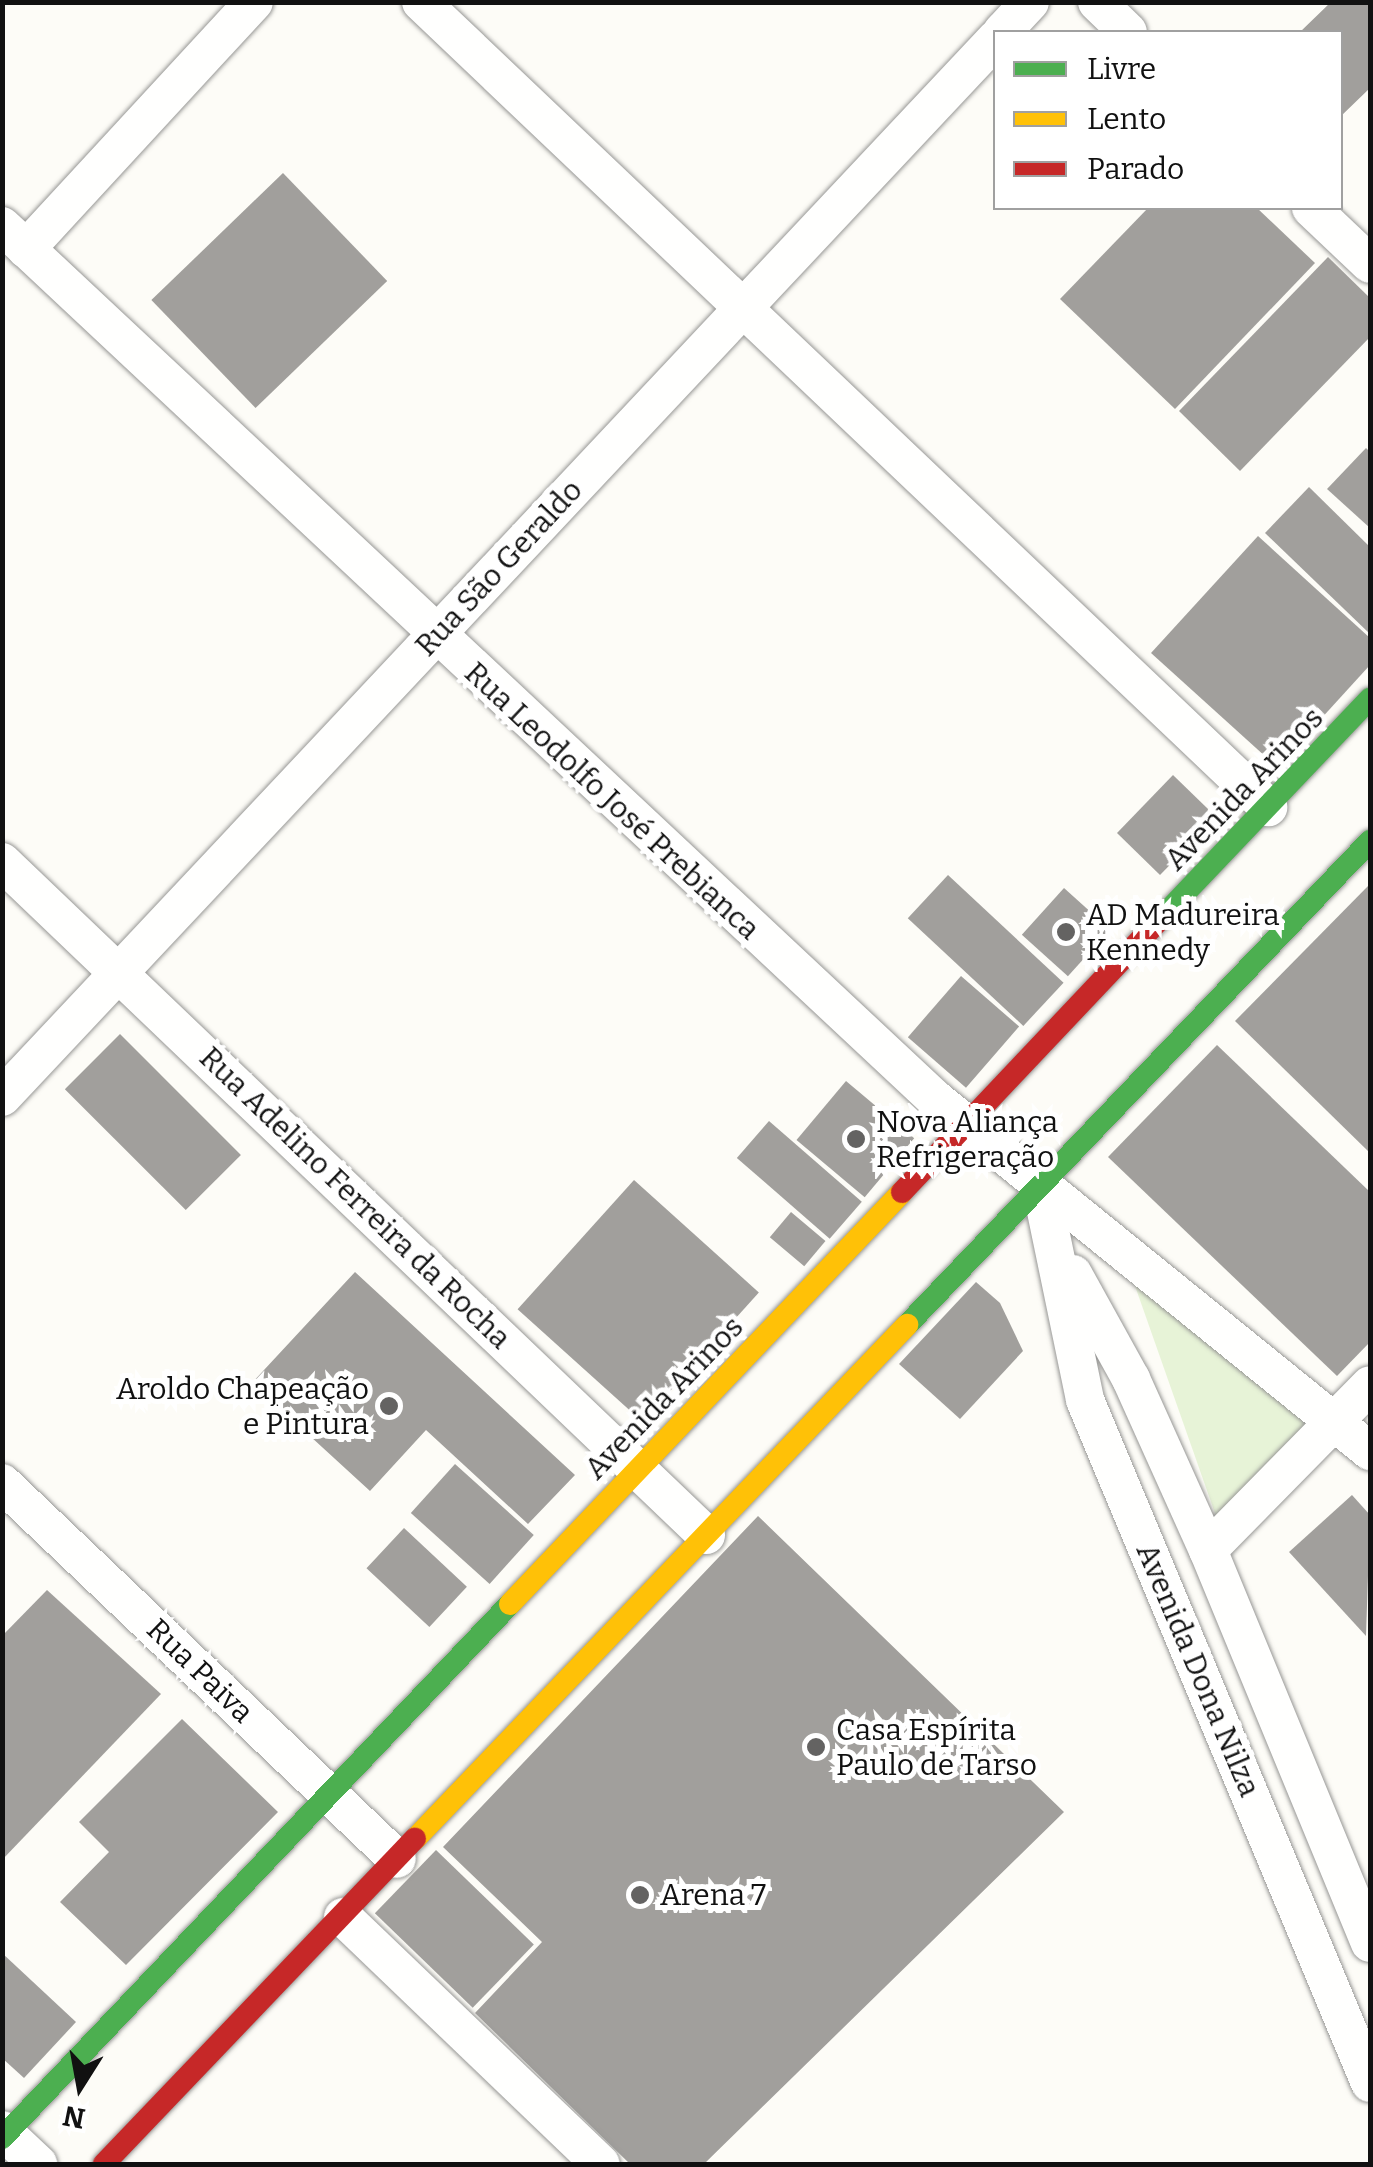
<!DOCTYPE html>
<html>
<head>
<meta charset="utf-8">
<style>
	body { margin:0 }
	#map { position:relative; width:1373px; height:2167px; overflow:hidden; background:#fdfcf7; font-family:Bitter,serif }
	div>[style] { position:absolute }
	[style*='--x'] { left:calc(var(--x)*1px); top:calc(var(--y)*1px); width:calc(var(--w)*1px); rotate:calc(var(--a)*1deg) }
	.green>* { inset:0; background:#e7f3d7 }
	.building>* { inset:0; background:#a19f9c; transform-origin:0 0 }
	.roads { filter:drop-shadow(0 0 2px #979795) drop-shadow(0 0 2px #979795) }
	.street>* { height:38px; margin:-19px; padding:0 19px; transform-origin:19px; border-radius:19px; background:#fffffe }
	.fast>* { height:22px; margin:-11px; padding:0 11px; transform-origin:11px; border-radius:11px; background:#4caf50 }
	.slow>* { height:22px; margin:-11px; padding:0 11px; transform-origin:11px; border-radius:11px; background:#ffc107 }
	.jam>* { height:22px; margin:-11px; padding:0 11px; transform-origin:11px; border-radius:11px; background:#c62828 }
	.dots>* { width:28px; height:28px; translate:-50% -50%; box-sizing:border-box; border:5px solid #fff; border-radius:50% }
	span { translate:-50% -50%; white-space:nowrap; text-align:center; line-height:1.15; -webkit-text-stroke:10px #fff; paint-order:stroke }
	.street-label { font-size:30px; color:#111 }
	.poi-label { font-size:30px; color:#111 }
	.left { translate:0 -50%; text-align:left }
	.right { translate:-100% -50%; text-align:right }
	.frame { position:absolute; inset:0; border:5px solid #111; pointer-events:none }
	.legend { position:absolute; left:993px; top:30px; width:350px; height:180px; box-sizing:border-box; background:#fff; border:2px solid #a0a0a0; margin:0; padding:12px 18px; list-style:none; font-size:30px; color:#111 }
	.legend li { display:flex; align-items:center; gap:20px; height:50px }
	.legend b { width:50px; border:2px solid #a0a0a0 }
	.north { position:absolute; left:30px; top:2037px; width:100px; height:100px; -webkit-text-stroke:8px #fff; paint-order:stroke; rotate:191deg; font-size:28px; font-weight:700; line-height:40px; text-align:center; color:#111 }
	.north::after { content:''; display:block; margin:auto; width:35px; height:45px; background:#111; clip-path:polygon(50% 0,100% 100%,50% 72%,0 100%) }
</style>
</head>
<body>
<div id="map">
	<div class="green">
		<div style="clip-path:polygon(1128px 1266px,1319px 1431px,1217px 1519px)"></div>
	</div>
	<div class="building">
		<div style="clip-path:polygon(1331px 2px,1370px 2px,1370px 88px,1340px 117px,1340px 32px,1300px 32px)"></div>
		<div style="left:283px;top:173px;width:150px;height:183px;rotate:46deg"></div>
		<div style="clip-path:polygon(1148px 208px,1257px 208px,1315px 263px,1175px 409px,1060px 299px)"></div>
		<div style="clip-path:polygon(1328px 257px,1370px 298px,1370px 337px,1240px 471px,1179px 411px)"></div>
		<div style="clip-path:polygon(1366px 448px,1370px 452px,1370px 528px,1327px 489px)"></div>
		<div style="clip-path:polygon(1309px 487px,1370px 547px,1370px 634px,1265px 533px)"></div>
		<div style="clip-path:polygon(1258px 536px,1370px 638px,1370px 665px,1277px 767px,1151px 653px)"></div>
		<div style="clip-path:polygon(1173px 775px,1208px 809px,1204px 830px,1160px 875px,1117px 833px)"></div>
		<div style="left:948px;top:875px;width:158px;height:59px;rotate:43deg"></div>
		<div style="clip-path:polygon(1370px 884px,1370px 1153px,1235px 1021px)"></div>
		<div style="left:1064px;top:888px;width:62px;height:63px;rotate:42deg"></div>
		<div style="left:961px;top:976px;width:77px;height:81px;rotate:41deg"></div>
		<div style="left:120px;top:1034px;width:171px;height:78px;rotate:45deg"></div>
		<div style="clip-path:polygon(1217px 1045px,1370px 1192px,1370px 1342px,1337px 1376px,1108px 1157px)"></div>
		<div style="left:846px;top:1081px;width:89px;height:77px;rotate:40deg"></div>
		<div style="left:769px;top:1121px;width:123px;height:49px;rotate:41deg"></div>
		<div style="left:634px;top:1180px;width:168px;height:174px;rotate:42deg"></div>
		<div style="left:791px;top:1212px;width:45px;height:33px;rotate:40deg"></div>
		<div style="clip-path:polygon(355px 1272px,575px 1475px,528px 1524px,426px 1430px,370px 1491px,252px 1383px)"></div>
		<div style="clip-path:polygon(976px 1282px,1000px 1303px,1023px 1351px,960px 1419px,899px 1364px)"></div>
		<div style="left:455px;top:1464px;width:106px;height:66px;rotate:42deg"></div>
		<div style="clip-path:polygon(1352px 1495px,1370px 1515px,1366px 1636px,1289px 1552px)"></div>
		<div style="clip-path:polygon(758px 1516px,1064px 1812px,704px 2164px,630px 2164px,475px 2013px,542px 1942px,443px 1847px)"></div>
		<div style="left:404px;top:1528px;width:86px;height:55px;rotate:43deg"></div>
		<div style="clip-path:polygon(47px 1590px,161px 1694px,2px 1860px,2px 1636px)"></div>
		<div style="clip-path:polygon(182px 1719px,278px 1812px,126px 1965px,60px 1902px,109px 1852px,79px 1822px)"></div>
		<div style="left:436px;top:1850px;width:136px;height:88px;rotate:44deg"></div>
		<div style="clip-path:polygon(2px 1953px,76px 2022px,24px 2078px,2px 2058px)"></div>
	</div>
	<div class="roads">
		<div class="street">
			<div style="--x:421;--y:2;--w:1169;--a:43.54"></div>
			<div style="--x:1097;--y:2;--w:43;--a:44.1"></div>
			<div style="--x:1002;--y:32;--w:41;--a:-47"></div>
			<div style="--x:1311;--y:208;--w:81;--a:43.5"></div>
			<div style="--x:2;--y:226;--w:1278;--a:43.1"></div>
			<div style="--x:935;--y:1099;--w:560;--a:38.98"></div>
			<div style="--x:26;--y:249;--w:336;--a:-47.3"></div>
			<div style="--x:2;--y:862;--w:974;--a:43.71"></div>
			<div style="--x:2;--y:1097;--w:1452;--a:-46.79"></div>
			<div style="--x:1041;--y:1187;--w:217;--a:78.3"></div>
			<div style="--x:1085;--y:1400;--w:740;--a:67.35"></div>
			<div style="--x:1073;--y:1274;--w:120;--a:61.1"></div>
			<div style="--x:1131;--y:1379;--w:188;--a:65.8"></div>
			<div style="--x:1208;--y:1550;--w:425;--a:67.6"></div>
			<div style="--x:2;--y:1483;--w:545;--a:43.59"></div>
			<div style="--x:1208;--y:1550;--w:231;--a:-45.5"></div>
			<div style="--x:343;--y:1917;--w:357;--a:43.8"></div>
			<div style="--x:2;--y:2130;--w:50;--a:43.4"></div>
		</div>
		<div class="fast">
			<div style="--x:1163;--y:916;--w:300;--a:-46.4"></div>
			<div style="--x:907;--y:1325;--w:670;--a:-46.27"></div>
			<div style="--x:2;--y:2138;--w:737;--a:-46.43"></div>
		</div>
		<div class="slow">
			<div style="--x:510;--y:1604;--w:569;--a:-46.42"></div>
			<div style="--x:415;--y:1839;--w:712;--a:-46.25"></div>
		</div>
		<div class="jam">
			<div style="--x:902;--y:1192;--w:380;--a:-46.6"></div>
			<div style="--x:104;--y:2164;--w:450;--a:-46.3"></div>
		</div>
	</div>
	<div class="dots">
		<div style="left:1066px;top:932px;background:#646362"></div>
		<div style="left:856px;top:1139px;background:#646362"></div>
		<div style="left:389px;top:1406px;background:#646362"></div>
		<div style="left:816px;top:1747px;background:#646362"></div>
		<div style="left:640px;top:1895px;background:#646362"></div>
	</div>
	<div class="street-label">
		<span style="left:499px;top:568px;rotate:-47deg">Rua São Geraldo</span>
		<span style="left:1244px;top:789px;rotate:-46deg">Avenida Arinos</span>
		<span style="left:612px;top:801px;rotate:43deg">Rua Leodolfo José Prebianca</span>
		<span style="left:355px;top:1198px;rotate:44deg">Rua Adelino Ferreira da Rocha</span>
		<span style="left:664px;top:1398px;rotate:-46deg">Avenida Arinos</span>
		<span style="left:1198px;top:1670px;rotate:67deg">Avenida Dona Nilza</span>
		<span style="left:200px;top:1671px;rotate:44deg">Rua Paiva</span>
	</div>
	<div class="poi-label">
		<span class="left" style="left:1086px;top:932px">AD Madureira<br>Kennedy</span>
		<span class="left" style="left:876px;top:1139px">Nova Aliança<br>Refrigeração</span>
		<span class="right" style="left:369px;top:1406px">Aroldo Chapeação<br>e Pintura</span>
		<span class="left" style="left:836px;top:1747px">Casa Espírita<br>Paulo de Tarso</span>
		<span class="left" style="left:660px;top:1895px">Arena 7</span>
	</div>
	<div class="frame"></div>
	<ul class="legend">
	<li><b style="height:12px;background:#4caf50"></b>Livre</li>
	<li><b style="height:12px;background:#ffc107"></b>Lento</li>
	<li><b style="height:12px;background:#c62828"></b>Parado</li>
	</ul>
	<div class="north">N</div>
</div>
</body>
</html>
